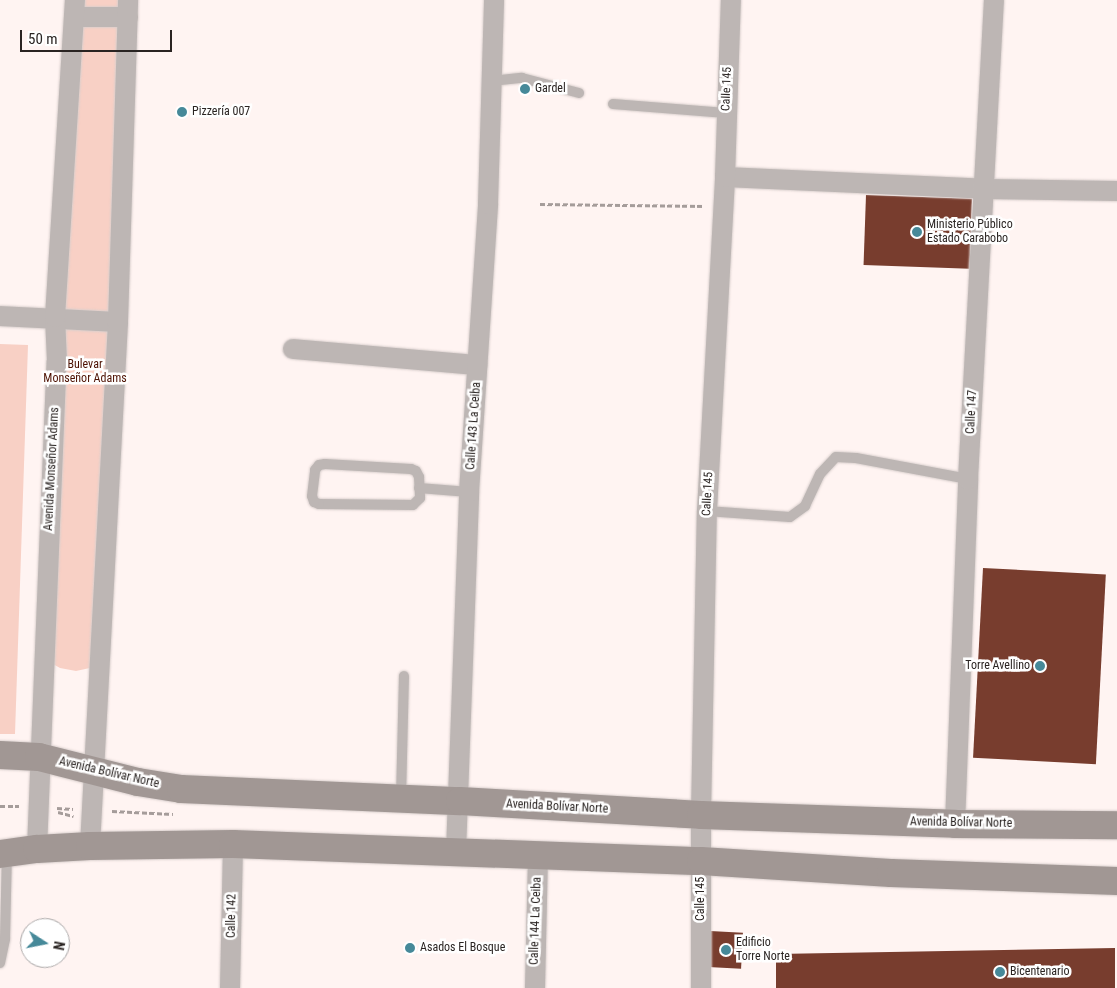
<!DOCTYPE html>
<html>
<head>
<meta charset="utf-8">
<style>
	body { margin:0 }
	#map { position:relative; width:1117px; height:988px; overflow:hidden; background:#fff4f2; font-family:"Roboto Condensed",sans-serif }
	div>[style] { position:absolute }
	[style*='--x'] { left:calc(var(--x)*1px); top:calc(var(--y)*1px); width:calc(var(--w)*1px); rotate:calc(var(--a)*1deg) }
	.green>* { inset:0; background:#f8d0c5 }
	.building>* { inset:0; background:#783d2e; transform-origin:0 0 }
	.path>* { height:3px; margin-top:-1.5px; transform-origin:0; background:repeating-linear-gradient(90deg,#a59c9a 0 5px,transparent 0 7.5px) }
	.roads { filter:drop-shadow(0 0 1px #d9cfcd) drop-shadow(0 0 1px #d9cfcd) }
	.lane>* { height:10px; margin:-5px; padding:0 5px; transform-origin:5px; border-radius:5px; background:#bdb6b4 }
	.street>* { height:20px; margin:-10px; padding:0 10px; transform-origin:10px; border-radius:10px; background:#bdb6b4 }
	.secondary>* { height:28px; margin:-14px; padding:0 14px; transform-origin:14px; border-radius:14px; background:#a19794 }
	.dots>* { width:14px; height:14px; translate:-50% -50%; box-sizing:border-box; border:2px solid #fff; border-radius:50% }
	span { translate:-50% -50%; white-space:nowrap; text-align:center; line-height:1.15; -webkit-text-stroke:5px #fff; paint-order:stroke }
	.poi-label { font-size:12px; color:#2a2422 }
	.left { translate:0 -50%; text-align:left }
	.right { translate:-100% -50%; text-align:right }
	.street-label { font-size:12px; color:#2a2422 }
	.park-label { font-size:12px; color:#4d1102 }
	.north { position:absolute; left:20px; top:918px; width:50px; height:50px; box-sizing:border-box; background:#fff; border:1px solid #aaa7a7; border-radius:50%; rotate:101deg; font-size:14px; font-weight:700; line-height:20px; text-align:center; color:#2a2422 }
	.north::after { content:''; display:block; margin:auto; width:18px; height:22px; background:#468999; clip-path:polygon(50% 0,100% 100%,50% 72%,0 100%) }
	.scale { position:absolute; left:20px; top:30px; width:152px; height:22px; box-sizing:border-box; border:2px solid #2a2422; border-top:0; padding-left:6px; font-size:15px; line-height:18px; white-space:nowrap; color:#2a2422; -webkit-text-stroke:4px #fff; paint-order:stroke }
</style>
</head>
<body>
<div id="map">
	<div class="green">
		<div style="clip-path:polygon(76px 0,128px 0,99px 666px,76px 671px,60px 668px,44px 659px)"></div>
		<div style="clip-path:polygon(0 344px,28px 345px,15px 734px,0 734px)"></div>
	</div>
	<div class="building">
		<div style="left:866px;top:195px;width:106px;height:70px;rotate:2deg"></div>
		<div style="left:983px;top:568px;width:123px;height:190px;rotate:3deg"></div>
		<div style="left:710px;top:931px;width:33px;height:36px;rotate:3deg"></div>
		<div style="clip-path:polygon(1115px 948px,1115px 988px,776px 988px,776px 954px)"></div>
	</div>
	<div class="path">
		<div style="--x:540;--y:204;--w:165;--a:0.7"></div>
		<div style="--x:0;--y:806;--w:19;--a:0"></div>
		<div style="--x:57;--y:808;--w:16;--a:4"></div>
		<div style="--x:112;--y:811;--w:61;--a:2.8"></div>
		<div style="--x:58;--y:812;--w:16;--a:15"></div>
	</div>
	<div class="roads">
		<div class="lane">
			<div style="--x:491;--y:81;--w:31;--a:-6"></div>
			<div style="--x:522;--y:78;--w:59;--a:14.7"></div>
			<div style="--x:613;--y:104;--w:113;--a:4.6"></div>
			<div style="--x:325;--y:464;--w:86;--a:3.3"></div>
			<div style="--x:411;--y:469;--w:5;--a:22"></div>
			<div style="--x:416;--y:471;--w:7;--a:63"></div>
			<div style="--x:419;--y:477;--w:21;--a:87"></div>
			<div style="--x:420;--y:498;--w:10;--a:135"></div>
			<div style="--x:413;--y:505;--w:94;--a:-179.4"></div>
			<div style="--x:319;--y:504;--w:5;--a:-158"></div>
			<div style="--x:314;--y:502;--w:6;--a:-108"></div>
			<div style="--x:312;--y:496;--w:26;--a:-83"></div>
			<div style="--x:315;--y:470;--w:6;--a:-51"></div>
			<div style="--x:319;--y:465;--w:6;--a:-9"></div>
			<div style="--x:419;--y:488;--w:50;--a:4.6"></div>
			<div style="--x:707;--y:511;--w:83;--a:4.1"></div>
			<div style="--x:790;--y:517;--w:19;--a:-36"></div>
			<div style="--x:805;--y:506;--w:35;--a:-65"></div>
			<div style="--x:820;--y:474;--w:23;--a:-47"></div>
			<div style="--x:836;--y:457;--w:20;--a:3"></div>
			<div style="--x:856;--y:458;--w:114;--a:10.6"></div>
			<div style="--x:401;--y:798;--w:122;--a:-88.6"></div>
			<div style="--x:0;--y:963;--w:25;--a:-78"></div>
			<div style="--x:5;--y:939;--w:85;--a:-88.7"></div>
		</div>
		<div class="street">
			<div style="--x:74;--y:17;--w:54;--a:0"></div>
			<div style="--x:725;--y:177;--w:260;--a:2.6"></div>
			<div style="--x:985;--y:189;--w:132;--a:0.9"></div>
			<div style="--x:0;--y:316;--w:118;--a:2.9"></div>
			<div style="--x:293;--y:349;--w:185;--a:5"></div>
			<div style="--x:955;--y:824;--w:345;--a:-87.8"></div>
			<div style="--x:968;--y:479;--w:480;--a:-86.9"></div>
			<div style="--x:90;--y:846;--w:525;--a:-86.94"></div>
			<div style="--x:118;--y:322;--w:322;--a:-88.2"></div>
			<div style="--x:37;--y:849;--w:488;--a:-87.7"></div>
			<div style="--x:57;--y:361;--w:44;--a:-92.6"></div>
			<div style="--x:55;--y:317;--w:318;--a:-86.4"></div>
			<div style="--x:456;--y:852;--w:360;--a:-87.9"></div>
			<div style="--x:469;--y:492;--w:289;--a:-86.2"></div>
			<div style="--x:488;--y:204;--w:204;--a:-88.3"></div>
			<div style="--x:230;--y:988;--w:144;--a:-88.8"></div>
			<div style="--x:535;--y:988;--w:133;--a:-88.7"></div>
			<div style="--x:701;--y:988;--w:173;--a:-90"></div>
			<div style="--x:701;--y:815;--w:304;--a:-88.9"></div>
			<div style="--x:707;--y:511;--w:334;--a:-86.9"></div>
			<div style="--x:725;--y:177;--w:177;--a:-88.1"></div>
		</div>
		<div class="secondary">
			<div style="--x:0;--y:755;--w:39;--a:3"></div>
			<div style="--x:39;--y:757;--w:102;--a:14.2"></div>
			<div style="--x:138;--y:782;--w:44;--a:9.2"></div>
			<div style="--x:181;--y:789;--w:279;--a:2.5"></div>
			<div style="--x:460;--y:801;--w:241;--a:3.3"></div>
			<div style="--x:701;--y:815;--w:254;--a:2"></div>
			<div style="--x:955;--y:824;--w:162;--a:0.4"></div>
			<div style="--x:0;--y:854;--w:37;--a:-8"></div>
			<div style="--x:37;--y:849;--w:53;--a:-3.2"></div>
			<div style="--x:90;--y:846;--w:143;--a:-0.8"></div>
			<div style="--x:233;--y:844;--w:468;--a:2.1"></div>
			<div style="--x:701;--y:861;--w:190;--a:3.6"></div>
			<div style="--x:891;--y:873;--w:226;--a:2"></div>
		</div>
	</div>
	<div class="dots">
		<div style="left:525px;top:89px;background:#468999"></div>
		<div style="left:182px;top:112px;background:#468999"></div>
		<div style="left:917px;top:232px;background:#468999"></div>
		<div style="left:1040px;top:666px;background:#468999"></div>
		<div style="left:410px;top:948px;background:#468999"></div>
		<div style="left:726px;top:950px;background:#468999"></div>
		<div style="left:1000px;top:972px;background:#468999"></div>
	</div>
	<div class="poi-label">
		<span class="left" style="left:535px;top:89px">Gardel</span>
		<span class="left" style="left:192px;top:112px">Pizzería 007</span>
		<span class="left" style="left:927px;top:232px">Ministerio Público<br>Estado Carabobo</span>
		<span class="right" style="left:1030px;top:666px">Torre Avellino</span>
		<span class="left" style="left:736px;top:950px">Edificio<br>Torre Norte</span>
		<span class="left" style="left:420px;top:948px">Asados El Bosque</span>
		<span class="left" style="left:1010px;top:972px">Bicentenario</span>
	</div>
	<div class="street-label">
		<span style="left:727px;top:89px;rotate:-88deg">Calle 145</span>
		<span style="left:972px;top:412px;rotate:-87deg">Calle 147</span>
		<span style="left:474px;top:426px;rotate:-86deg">Calle 143 La Ceiba</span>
		<span style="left:52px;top:469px;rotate:-87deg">Avenida Monseñor Adams</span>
		<span style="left:708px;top:494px;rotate:-87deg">Calle 145</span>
		<span style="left:109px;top:773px;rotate:13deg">Avenida Bolívar Norte</span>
		<span style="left:557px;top:807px;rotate:3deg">Avenida Bolívar Norte</span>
		<span style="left:961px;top:823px;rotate:1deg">Avenida Bolívar Norte</span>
		<span style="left:701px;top:899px;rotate:-90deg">Calle 145</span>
		<span style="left:232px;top:916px;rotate:-89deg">Calle 142</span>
		<span style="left:536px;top:921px;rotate:-88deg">Calle 144 La Ceiba</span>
	</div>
	<div class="park-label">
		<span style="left:85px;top:372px">Bulevar<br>Monseñor Adams</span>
	</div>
	<div class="north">N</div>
	<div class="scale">50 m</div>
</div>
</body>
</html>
